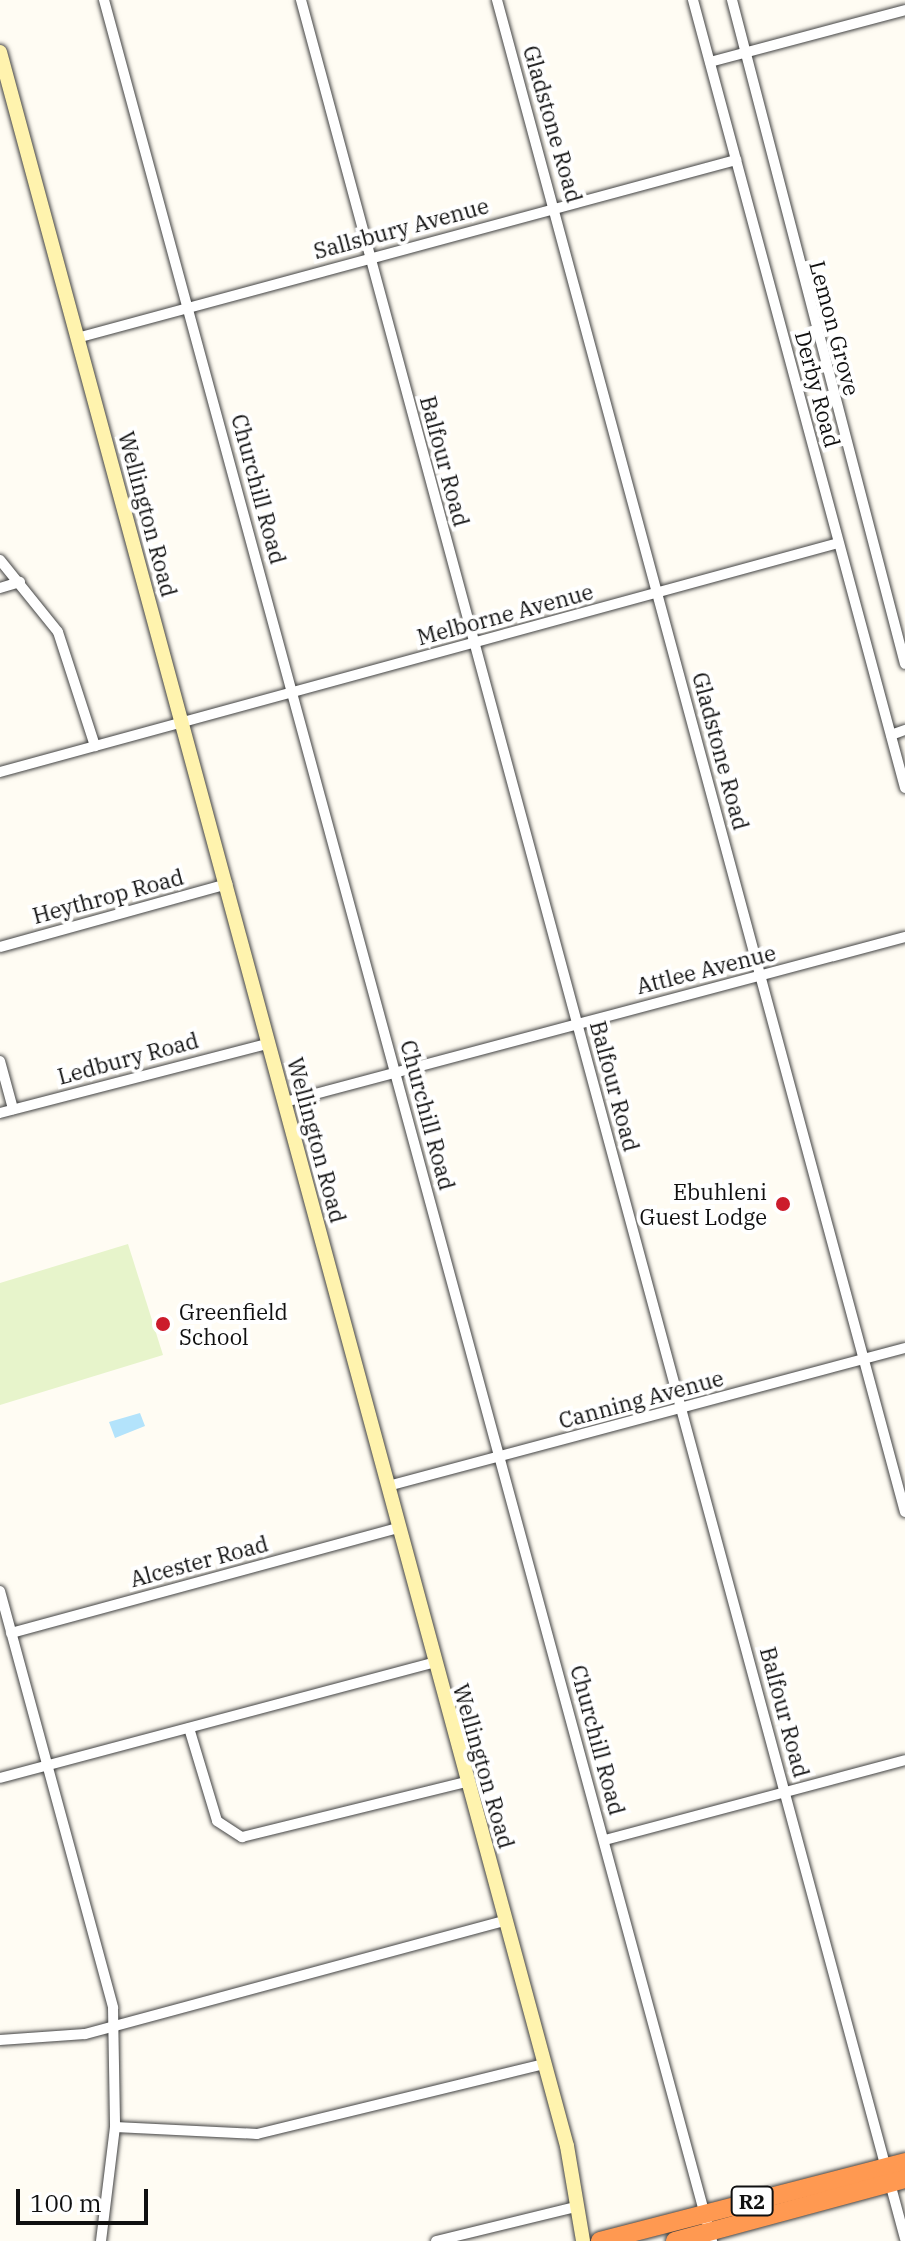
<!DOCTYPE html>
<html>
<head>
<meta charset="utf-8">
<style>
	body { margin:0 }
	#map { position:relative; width:905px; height:2241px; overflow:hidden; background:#fffcf3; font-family:"IBM Plex Serif",serif }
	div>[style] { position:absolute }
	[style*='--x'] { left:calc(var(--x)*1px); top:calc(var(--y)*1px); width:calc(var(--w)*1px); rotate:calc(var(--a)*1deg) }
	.pitch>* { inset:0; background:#e7f4cb }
	.water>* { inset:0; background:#b3e3fb }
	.roads { filter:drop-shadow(0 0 2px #434343) drop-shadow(0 0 2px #434343) }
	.street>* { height:10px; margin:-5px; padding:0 5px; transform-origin:5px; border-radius:5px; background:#fff }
	.secondary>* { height:14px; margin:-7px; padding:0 7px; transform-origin:7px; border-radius:7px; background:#fff3ae }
	.highway>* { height:18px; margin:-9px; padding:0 9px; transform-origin:9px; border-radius:9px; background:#ff9951 }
	.dots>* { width:22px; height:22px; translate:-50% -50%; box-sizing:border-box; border:4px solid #fff; border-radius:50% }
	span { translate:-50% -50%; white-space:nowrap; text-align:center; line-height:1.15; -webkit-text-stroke:8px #fff; paint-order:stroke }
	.shield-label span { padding:2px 6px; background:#fff; border:2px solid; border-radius:6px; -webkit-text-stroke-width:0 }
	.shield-label { font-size:20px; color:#101010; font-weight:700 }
	.street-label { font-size:22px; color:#101010 }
	.poi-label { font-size:22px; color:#101010 }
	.right { translate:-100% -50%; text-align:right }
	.left { translate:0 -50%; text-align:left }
	.scale { position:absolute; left:16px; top:2189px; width:132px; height:36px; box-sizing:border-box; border:4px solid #101010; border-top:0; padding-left:10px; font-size:24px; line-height:28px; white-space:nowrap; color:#101010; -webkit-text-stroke:6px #fff; paint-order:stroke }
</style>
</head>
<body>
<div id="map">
	<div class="pitch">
		<div style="clip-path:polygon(128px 1244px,163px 1355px,0 1405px,0 1283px)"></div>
	</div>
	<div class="water">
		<div style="clip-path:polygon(140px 1413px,145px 1426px,115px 1438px,109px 1422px)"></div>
	</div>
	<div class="roads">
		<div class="street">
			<div style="--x:104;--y:0;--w:2322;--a:74.82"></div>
			<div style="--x:301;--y:0;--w:2319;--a:74.9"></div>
			<div style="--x:497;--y:0;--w:1566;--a:74.9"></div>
			<div style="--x:693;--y:0;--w:816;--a:74.94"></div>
			<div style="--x:732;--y:0;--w:686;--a:75.4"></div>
			<div style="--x:710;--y:62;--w:202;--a:-14.9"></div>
			<div style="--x:77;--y:338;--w:683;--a:-15.12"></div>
			<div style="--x:0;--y:560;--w:92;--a:51.1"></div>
			<div style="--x:58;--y:632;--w:120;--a:72"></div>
			<div style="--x:0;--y:588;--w:21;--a:-17"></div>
			<div style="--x:891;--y:735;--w:15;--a:-20"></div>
			<div style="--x:0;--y:772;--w:869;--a:-15.28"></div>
			<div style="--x:0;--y:947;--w:236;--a:-15.5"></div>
			<div style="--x:0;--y:1061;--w:50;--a:74.8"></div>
			<div style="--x:285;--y:1102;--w:642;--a:-14.9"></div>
			<div style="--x:0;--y:1113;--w:276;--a:-14.5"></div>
			<div style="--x:388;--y:1486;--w:535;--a:-14.95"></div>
			<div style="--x:0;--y:1591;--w:432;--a:74.8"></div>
			<div style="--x:113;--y:2008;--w:119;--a:89"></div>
			<div style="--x:115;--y:2127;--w:115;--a:97"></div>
			<div style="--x:11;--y:1633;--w:401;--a:-15.2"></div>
			<div style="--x:189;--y:1728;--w:97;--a:73.2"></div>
			<div style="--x:217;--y:1821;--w:30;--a:33"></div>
			<div style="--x:242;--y:1837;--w:231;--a:-13.8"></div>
			<div style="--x:0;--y:1778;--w:447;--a:-14.9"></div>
			<div style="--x:605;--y:1840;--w:310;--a:-14.9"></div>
			<div style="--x:0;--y:2040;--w:85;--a:-4"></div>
			<div style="--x:85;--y:2034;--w:435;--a:-15.1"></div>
			<div style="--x:115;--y:2127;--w:142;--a:2.8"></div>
			<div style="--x:257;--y:2134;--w:295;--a:-13.7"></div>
			<div style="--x:436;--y:2241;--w:144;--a:-13.7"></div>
		</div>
		<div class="secondary">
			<div style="--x:0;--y:52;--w:2169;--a:74.85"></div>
			<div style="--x:567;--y:2146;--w:96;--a:80.4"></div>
		</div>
		<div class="highway">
			<div style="--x:600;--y:2241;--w:315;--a:-14.5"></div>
			<div style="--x:675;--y:2241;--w:238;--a:-15.1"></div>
		</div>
	</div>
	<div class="dots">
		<div style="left:783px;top:1204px;background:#cc1c2b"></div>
		<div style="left:163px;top:1324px;background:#cc1c2b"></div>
	</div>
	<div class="shield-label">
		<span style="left:752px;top:2201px">R2</span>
	</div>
	<div class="street-label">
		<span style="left:553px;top:124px;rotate:74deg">Gladstone Road</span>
		<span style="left:401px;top:228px;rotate:-15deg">Sallsbury Avenue</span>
		<span style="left:835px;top:328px;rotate:75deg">Lemon Grove</span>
		<span style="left:818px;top:389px;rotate:75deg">Derby Road</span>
		<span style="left:445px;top:461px;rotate:75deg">Balfour Road</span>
		<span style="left:259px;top:489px;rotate:75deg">Churchill Road</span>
		<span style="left:148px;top:514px;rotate:75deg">Wellington Road</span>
		<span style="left:505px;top:614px;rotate:-15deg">Melborne Avenue</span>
		<span style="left:721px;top:751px;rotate:75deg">Gladstone Road</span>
		<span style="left:108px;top:896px;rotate:-15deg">Heythrop Road</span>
		<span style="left:706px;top:969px;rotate:-14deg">Attlee Avenue</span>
		<span style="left:128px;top:1058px;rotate:-15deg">Ledbury Road</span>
		<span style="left:615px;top:1086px;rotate:75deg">Balfour Road</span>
		<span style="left:428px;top:1115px;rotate:75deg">Churchill Road</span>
		<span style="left:317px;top:1140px;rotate:75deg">Wellington Road</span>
		<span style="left:641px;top:1399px;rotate:-15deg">Canning Avenue</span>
		<span style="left:199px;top:1561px;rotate:-15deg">Alcester Road</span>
		<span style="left:785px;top:1712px;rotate:75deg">Balfour Road</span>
		<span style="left:598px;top:1740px;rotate:75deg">Churchill Road</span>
		<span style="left:484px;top:1766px;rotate:74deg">Wellington Road</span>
	</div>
	<div class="poi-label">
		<span class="right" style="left:767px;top:1204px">Ebuhleni<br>Guest Lodge</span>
		<span class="left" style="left:179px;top:1324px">Greenfield<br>School</span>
	</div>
	<div class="scale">100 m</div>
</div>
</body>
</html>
